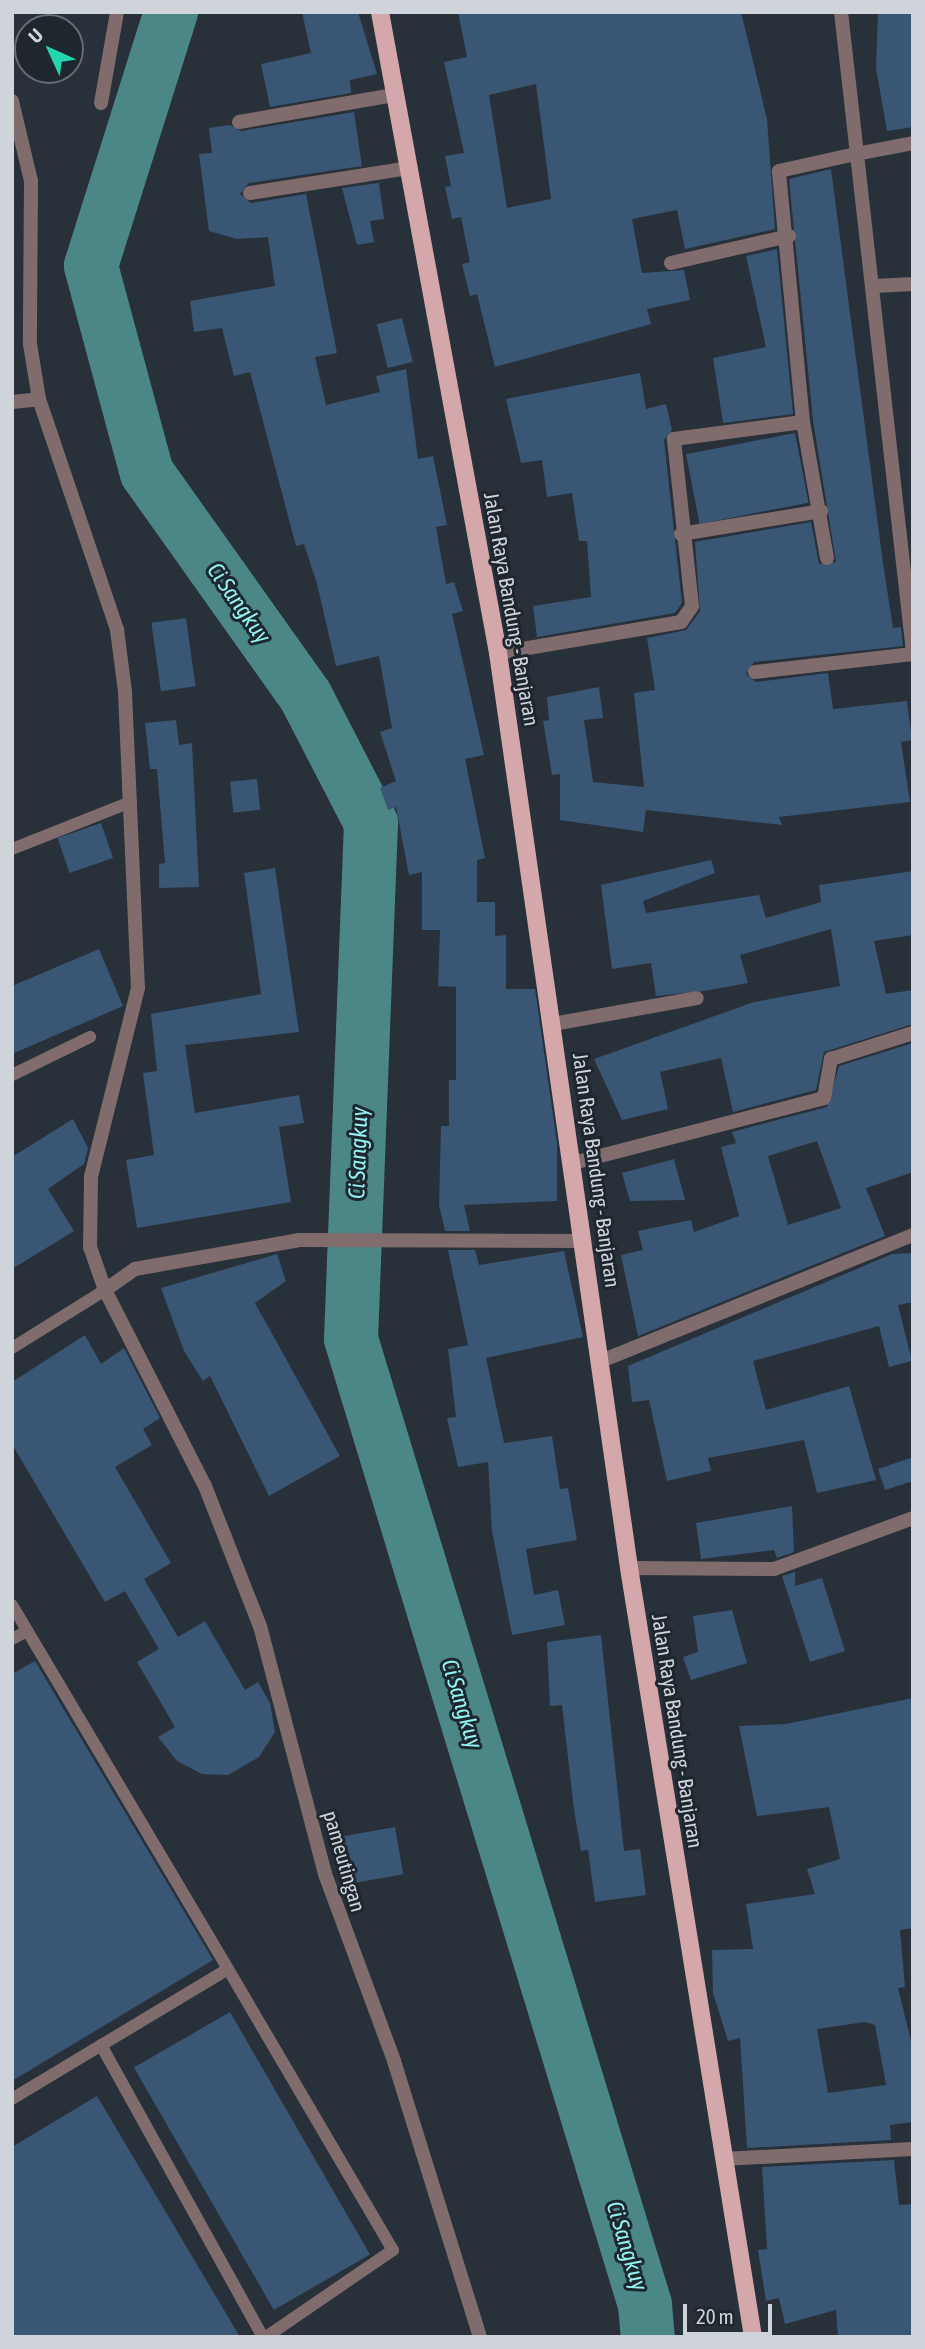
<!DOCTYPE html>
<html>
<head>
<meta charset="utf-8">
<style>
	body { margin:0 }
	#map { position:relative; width:925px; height:2349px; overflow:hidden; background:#283039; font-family:"Asap Condensed",sans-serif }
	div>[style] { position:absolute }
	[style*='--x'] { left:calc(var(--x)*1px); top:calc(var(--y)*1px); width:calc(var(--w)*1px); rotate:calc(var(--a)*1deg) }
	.river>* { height:54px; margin:-27px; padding:0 27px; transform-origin:27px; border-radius:27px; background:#4c8787 }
	.building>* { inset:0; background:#395675; transform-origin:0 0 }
	.service>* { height:12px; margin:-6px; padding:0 6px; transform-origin:6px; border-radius:6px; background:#816c6d }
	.minor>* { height:14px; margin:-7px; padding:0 7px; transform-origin:7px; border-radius:7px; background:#816c6d }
	.primary>* { height:18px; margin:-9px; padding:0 9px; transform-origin:9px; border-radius:9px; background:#d4a8aa }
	span { translate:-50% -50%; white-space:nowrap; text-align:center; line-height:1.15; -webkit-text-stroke:6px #1e262e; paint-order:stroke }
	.street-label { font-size:21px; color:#cfd4da }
	.water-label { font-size:23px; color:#94f4f5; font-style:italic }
	.frame { position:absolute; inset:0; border:14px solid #cfd4da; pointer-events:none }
	.north { position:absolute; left:14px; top:14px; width:70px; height:70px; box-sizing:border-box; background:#1e262e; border:2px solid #656c73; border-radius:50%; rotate:315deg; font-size:19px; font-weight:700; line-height:28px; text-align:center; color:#cfd4da }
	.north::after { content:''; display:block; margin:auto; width:24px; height:32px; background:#26d5ae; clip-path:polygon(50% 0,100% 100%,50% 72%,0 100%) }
	.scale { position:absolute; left:683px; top:2304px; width:89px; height:32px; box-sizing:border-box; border:4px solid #cfd4da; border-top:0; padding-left:9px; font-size:21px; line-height:24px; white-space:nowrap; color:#cfd4da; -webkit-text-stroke:5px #1e262e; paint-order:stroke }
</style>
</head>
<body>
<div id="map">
	<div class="river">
		<div style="--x:171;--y:12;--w:266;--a:107.5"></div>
		<div style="--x:91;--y:266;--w:214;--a:74.9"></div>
		<div style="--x:147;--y:473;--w:275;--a:54.6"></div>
		<div style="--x:306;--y:697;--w:142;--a:62.7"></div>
		<div style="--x:371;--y:823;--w:516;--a:92.22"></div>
		<div style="--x:351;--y:1339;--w:1010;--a:73.07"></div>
		<div style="--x:645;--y:2305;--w:32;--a:85"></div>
	</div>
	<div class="building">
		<div style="clip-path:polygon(302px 12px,358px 12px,377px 74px,350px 80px,351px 93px,270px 107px,261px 64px,311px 53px)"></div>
		<div style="clip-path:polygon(evenodd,458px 12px,741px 12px,767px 119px,775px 229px,685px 249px,677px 210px,632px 219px,642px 273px,684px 270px,690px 300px,647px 309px,651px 324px,495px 367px,477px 294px,470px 296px,462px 264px,470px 262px,461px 217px,452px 219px,445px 187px,451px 186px,445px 156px,464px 153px,444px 62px,467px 57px,458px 12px,536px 84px,551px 199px,507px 208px,489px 95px,536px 84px)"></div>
		<div style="clip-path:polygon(878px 12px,913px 12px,913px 127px,887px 131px,876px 68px)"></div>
		<div style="clip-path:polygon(354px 112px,362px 166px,249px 183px,240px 194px,251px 203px,306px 194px,337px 353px,315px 357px,326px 405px,380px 392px,376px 376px,406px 369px,418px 459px,433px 456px,447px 525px,436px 527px,446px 584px,454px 582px,463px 611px,452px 614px,484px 755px,465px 759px,485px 858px,477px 860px,477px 902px,495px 902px,495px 936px,506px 935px,506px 989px,535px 989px,557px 1143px,557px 1201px,464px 1205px,470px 1231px,445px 1231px,439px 1205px,441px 1126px,449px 1126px,449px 1080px,456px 1080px,456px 987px,438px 986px,440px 930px,422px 930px,422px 872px,409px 875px,396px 807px,388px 810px,380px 788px,396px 781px,380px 732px,392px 728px,379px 656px,336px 666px,317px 584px,304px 544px,296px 546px,250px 372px,234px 376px,222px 328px,194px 332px,190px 301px,275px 286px,268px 237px,237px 239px,209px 231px,199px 154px,212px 153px,209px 128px,230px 125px,241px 131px)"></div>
		<div style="clip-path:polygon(831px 169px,883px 563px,893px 628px,901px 627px,903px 646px,754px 662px,746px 674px,756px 682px,828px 673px,833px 709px,907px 701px,912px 740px,901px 742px,910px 802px,779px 817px,782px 825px,646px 810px,643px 832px,560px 820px,560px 774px,552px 775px,543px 721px,549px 720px,547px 697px,599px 687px,603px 718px,584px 720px,593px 782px,644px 787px,634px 693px,655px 690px,647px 638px,686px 630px,700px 611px,695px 542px,811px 522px,819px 564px,836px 562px,813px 421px,789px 179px)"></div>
		<div style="clip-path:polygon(379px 183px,384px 219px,370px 221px,374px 242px,357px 245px,342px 188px)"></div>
		<div style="clip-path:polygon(777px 249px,793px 414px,723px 423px,713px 358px,766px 347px,746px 256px)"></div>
		<div style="left:402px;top:318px;width:45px;height:26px;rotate:76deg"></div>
		<div style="clip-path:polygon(640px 373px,646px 409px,666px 404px,672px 430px,664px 440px,682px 603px,675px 613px,537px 637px,533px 606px,591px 597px,587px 541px,579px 541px,572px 493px,547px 497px,542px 460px,521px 463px,506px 399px)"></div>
		<div style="left:795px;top:433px;width:71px;height:111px;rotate:79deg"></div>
		<div style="left:186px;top:618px;width:69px;height:35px;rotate:82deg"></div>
		<div style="clip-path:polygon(176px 720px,179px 745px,192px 743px,199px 887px,159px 888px,159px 864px,165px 863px,157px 769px,150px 769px,145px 723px)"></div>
		<div style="left:257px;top:779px;width:31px;height:27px;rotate:84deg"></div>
		<div style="left:101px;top:823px;width:37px;height:46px;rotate:71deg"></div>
		<div style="clip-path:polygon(711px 860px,715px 873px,643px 901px,646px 913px,759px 895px,766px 918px,821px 902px,819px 885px,913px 871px,913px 935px,874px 941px,886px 994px,913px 990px,913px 1024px,824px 1052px,816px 1090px,733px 1112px,721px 1058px,660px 1072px,668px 1109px,622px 1120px,594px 1059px,754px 1002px,840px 986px,831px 929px,740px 955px,748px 983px,704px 991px,656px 996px,651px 963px,612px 969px,601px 885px)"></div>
		<div style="clip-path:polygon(275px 868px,299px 1032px,185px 1045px,195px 1113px,299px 1095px,304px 1123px,279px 1127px,291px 1202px,137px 1228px,126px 1160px,154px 1155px,143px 1073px,157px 1071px,151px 1014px,261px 994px,244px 873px)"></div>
		<div style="clip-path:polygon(99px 949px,123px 1006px,12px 1054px,12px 986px)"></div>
		<div style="clip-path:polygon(evenodd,913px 1043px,913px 1172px,866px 1188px,885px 1236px,638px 1336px,621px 1255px,643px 1250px,638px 1231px,691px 1220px,694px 1232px,739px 1216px,721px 1147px,736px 1143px,732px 1132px,827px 1107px,839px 1066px,913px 1043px,817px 1141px,841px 1208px,788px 1225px,768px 1156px,817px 1141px)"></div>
		<div style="clip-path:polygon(73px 1119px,88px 1148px,84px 1164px,48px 1189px,74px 1231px,12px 1269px,12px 1157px)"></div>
		<div style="clip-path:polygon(674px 1159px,685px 1200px,630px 1201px,622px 1173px)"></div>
		<div style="clip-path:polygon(448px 1250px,475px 1250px,479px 1265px,564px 1251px,583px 1337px,486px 1358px,504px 1443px,552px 1436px,560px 1489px,568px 1488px,577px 1540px,526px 1549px,534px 1595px,558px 1590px,565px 1625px,512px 1635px,492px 1531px,488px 1462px,458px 1467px,447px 1418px,456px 1417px,448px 1349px,468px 1345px)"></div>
		<div style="clip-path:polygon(913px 1253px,913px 1302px,898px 1305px,912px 1361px,889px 1367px,879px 1326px,753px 1361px,766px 1410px,849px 1386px,876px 1480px,817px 1493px,804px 1440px,708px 1458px,711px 1471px,667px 1481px,649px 1400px,632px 1402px,628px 1366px,892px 1254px)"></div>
		<div style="clip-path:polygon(277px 1254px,286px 1281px,255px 1303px,340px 1456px,269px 1496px,210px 1376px,203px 1381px,184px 1351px,161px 1288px)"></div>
		<div style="clip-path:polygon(85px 1335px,101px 1364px,124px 1348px,160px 1418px,143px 1429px,152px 1445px,115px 1467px,171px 1563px,144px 1579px,178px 1637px,205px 1621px,245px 1690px,258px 1682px,270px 1703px,275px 1732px,259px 1757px,228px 1775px,202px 1774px,177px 1761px,158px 1737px,175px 1727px,137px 1662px,159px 1649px,125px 1591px,105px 1602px,12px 1444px,12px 1382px)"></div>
		<div style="clip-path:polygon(913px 1457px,913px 1481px,885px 1490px,878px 1469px)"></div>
		<div style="clip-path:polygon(792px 1506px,794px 1552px,777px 1558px,774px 1550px,701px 1559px,696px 1523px)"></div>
		<div style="clip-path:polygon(795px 1572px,795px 1586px,822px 1578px,845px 1651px,810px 1662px,782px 1576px)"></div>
		<div style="clip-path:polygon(732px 1610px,747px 1663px,691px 1680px,683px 1657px,698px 1652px,693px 1616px)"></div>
		<div style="clip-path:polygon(601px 1635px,624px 1851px,640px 1849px,646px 1895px,595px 1902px,588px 1850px,581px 1851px,574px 1810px,562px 1705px,550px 1706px,547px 1642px)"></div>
		<div style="clip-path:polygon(35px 1661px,213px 1960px,12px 2081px,12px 1674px)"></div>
		<div style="clip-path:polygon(evenodd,913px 1698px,913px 1928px,900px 1930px,905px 1987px,898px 1988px,913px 2049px,913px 2122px,890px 2125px,891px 2140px,747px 2148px,740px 2038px,728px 2041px,713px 1993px,712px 1950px,753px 1949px,746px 1904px,815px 1894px,807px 1869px,840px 1859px,829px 1807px,757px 1816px,739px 1726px,786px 1724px,913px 1698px,865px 2022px,875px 2025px,886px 2085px,828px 2093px,817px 2029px,865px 2022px)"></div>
		<div style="left:395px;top:1827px;width:48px;height:57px;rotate:80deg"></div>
		<div style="left:230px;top:2012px;width:280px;height:111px;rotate:60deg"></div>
		<div style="clip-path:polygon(97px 2096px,240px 2337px,12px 2337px,12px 2147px)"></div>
		<div style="clip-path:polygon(894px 2160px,899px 2205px,913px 2204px,913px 2337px,838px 2337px,836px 2310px,785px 2324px,779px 2298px,766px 2301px,758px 2250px,767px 2249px,762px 2167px)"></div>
	</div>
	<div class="service">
		<div style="--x:12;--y:849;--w:128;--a:-21.6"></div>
		<div style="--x:12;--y:1075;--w:87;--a:-26"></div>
		<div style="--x:12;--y:1348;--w:110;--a:-31.9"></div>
		<div style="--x:12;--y:1605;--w:423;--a:59.3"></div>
		<div style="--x:228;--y:1969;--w:252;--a:149"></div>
		<div style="--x:12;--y:1639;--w:17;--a:-28"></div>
		<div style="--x:228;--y:1969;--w:326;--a:59.6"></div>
		<div style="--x:393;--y:2250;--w:154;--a:145.6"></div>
		<div style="--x:101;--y:2045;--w:334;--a:61"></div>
	</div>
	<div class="minor">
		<div style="--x:841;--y:12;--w:644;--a:83.58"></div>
		<div style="--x:12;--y:101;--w:82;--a:76.6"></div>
		<div style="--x:31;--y:181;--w:163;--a:90.4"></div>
		<div style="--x:30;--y:344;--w:56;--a:80.7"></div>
		<div style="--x:39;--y:399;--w:244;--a:71.3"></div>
		<div style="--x:117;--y:630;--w:63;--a:82.6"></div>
		<div style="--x:125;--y:692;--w:296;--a:87.5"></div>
		<div style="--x:138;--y:988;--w:195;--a:104"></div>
		<div style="--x:91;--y:1177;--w:70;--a:90.8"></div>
		<div style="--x:90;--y:1247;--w:46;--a:70.8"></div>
		<div style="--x:105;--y:1290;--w:220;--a:63"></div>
		<div style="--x:205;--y:1486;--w:150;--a:68.6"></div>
		<div style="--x:260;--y:1626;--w:256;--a:75.3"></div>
		<div style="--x:325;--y:1874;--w:199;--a:69.7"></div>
		<div style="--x:394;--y:2061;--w:289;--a:72.7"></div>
		<div style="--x:101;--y:103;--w:92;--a:-80"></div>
		<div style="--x:239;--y:122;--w:157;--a:-9.9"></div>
		<div style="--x:856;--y:154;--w:58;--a:-10.9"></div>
		<div style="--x:250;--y:193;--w:162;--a:-8.9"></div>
		<div style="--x:671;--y:263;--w:121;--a:-12.9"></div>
		<div style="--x:875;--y:286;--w:38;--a:-3"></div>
		<div style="--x:12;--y:402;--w:27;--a:-6"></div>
		<div style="--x:803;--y:422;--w:138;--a:80"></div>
		<div style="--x:681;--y:534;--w:142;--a:-9.3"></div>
		<div style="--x:498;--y:653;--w:186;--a:-9.6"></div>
		<div style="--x:681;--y:622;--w:19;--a:-55"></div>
		<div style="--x:692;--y:606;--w:168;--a:-96.2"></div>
		<div style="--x:674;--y:439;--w:130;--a:-7.5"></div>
		<div style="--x:803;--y:422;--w:252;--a:-95.5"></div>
		<div style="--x:779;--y:171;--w:83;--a:-12.5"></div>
		<div style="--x:755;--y:672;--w:159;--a:-6.5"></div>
		<div style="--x:553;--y:1024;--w:146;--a:-10.2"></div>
		<div style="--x:573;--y:1163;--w:259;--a:-14.5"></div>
		<div style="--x:824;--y:1098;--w:40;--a:-80"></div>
		<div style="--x:831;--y:1059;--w:86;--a:-17.6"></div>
		<div style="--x:105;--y:1290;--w:37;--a:-35"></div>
		<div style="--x:135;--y:1269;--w:167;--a:-10"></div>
		<div style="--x:299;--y:1240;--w:285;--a:0.2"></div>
		<div style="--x:601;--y:1361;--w:336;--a:-22"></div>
		<div style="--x:629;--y:1568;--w:145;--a:0.4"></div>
		<div style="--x:774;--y:1569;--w:148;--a:-20.1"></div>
		<div style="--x:723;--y:2159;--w:190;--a:-3"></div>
	</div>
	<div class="primary">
		<div style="--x:380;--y:12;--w:652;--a:79.57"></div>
		<div style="--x:498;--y:653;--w:924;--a:81.85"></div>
		<div style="--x:629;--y:1568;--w:779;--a:80.84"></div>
	</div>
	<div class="street-label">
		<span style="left:512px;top:609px;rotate:80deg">Jalan Raya Bandung - Banjaran</span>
		<span style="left:597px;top:1170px;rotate:82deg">Jalan Raya Bandung - Banjaran</span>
		<span style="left:678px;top:1731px;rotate:81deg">Jalan Raya Bandung - Banjaran</span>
		<span style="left:345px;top:1861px;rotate:74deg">pameutingan</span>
	</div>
	<div class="water-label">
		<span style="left:239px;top:603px;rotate:55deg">Ci Sangkuy</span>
		<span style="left:358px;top:1153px;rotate:-88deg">Ci Sangkuy</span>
		<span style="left:462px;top:1704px;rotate:73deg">Ci Sangkuy</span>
		<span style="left:627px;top:2246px;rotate:73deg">Ci Sangkuy</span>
	</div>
	<div class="frame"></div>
	<div class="north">U</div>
	<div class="scale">20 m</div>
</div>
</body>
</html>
